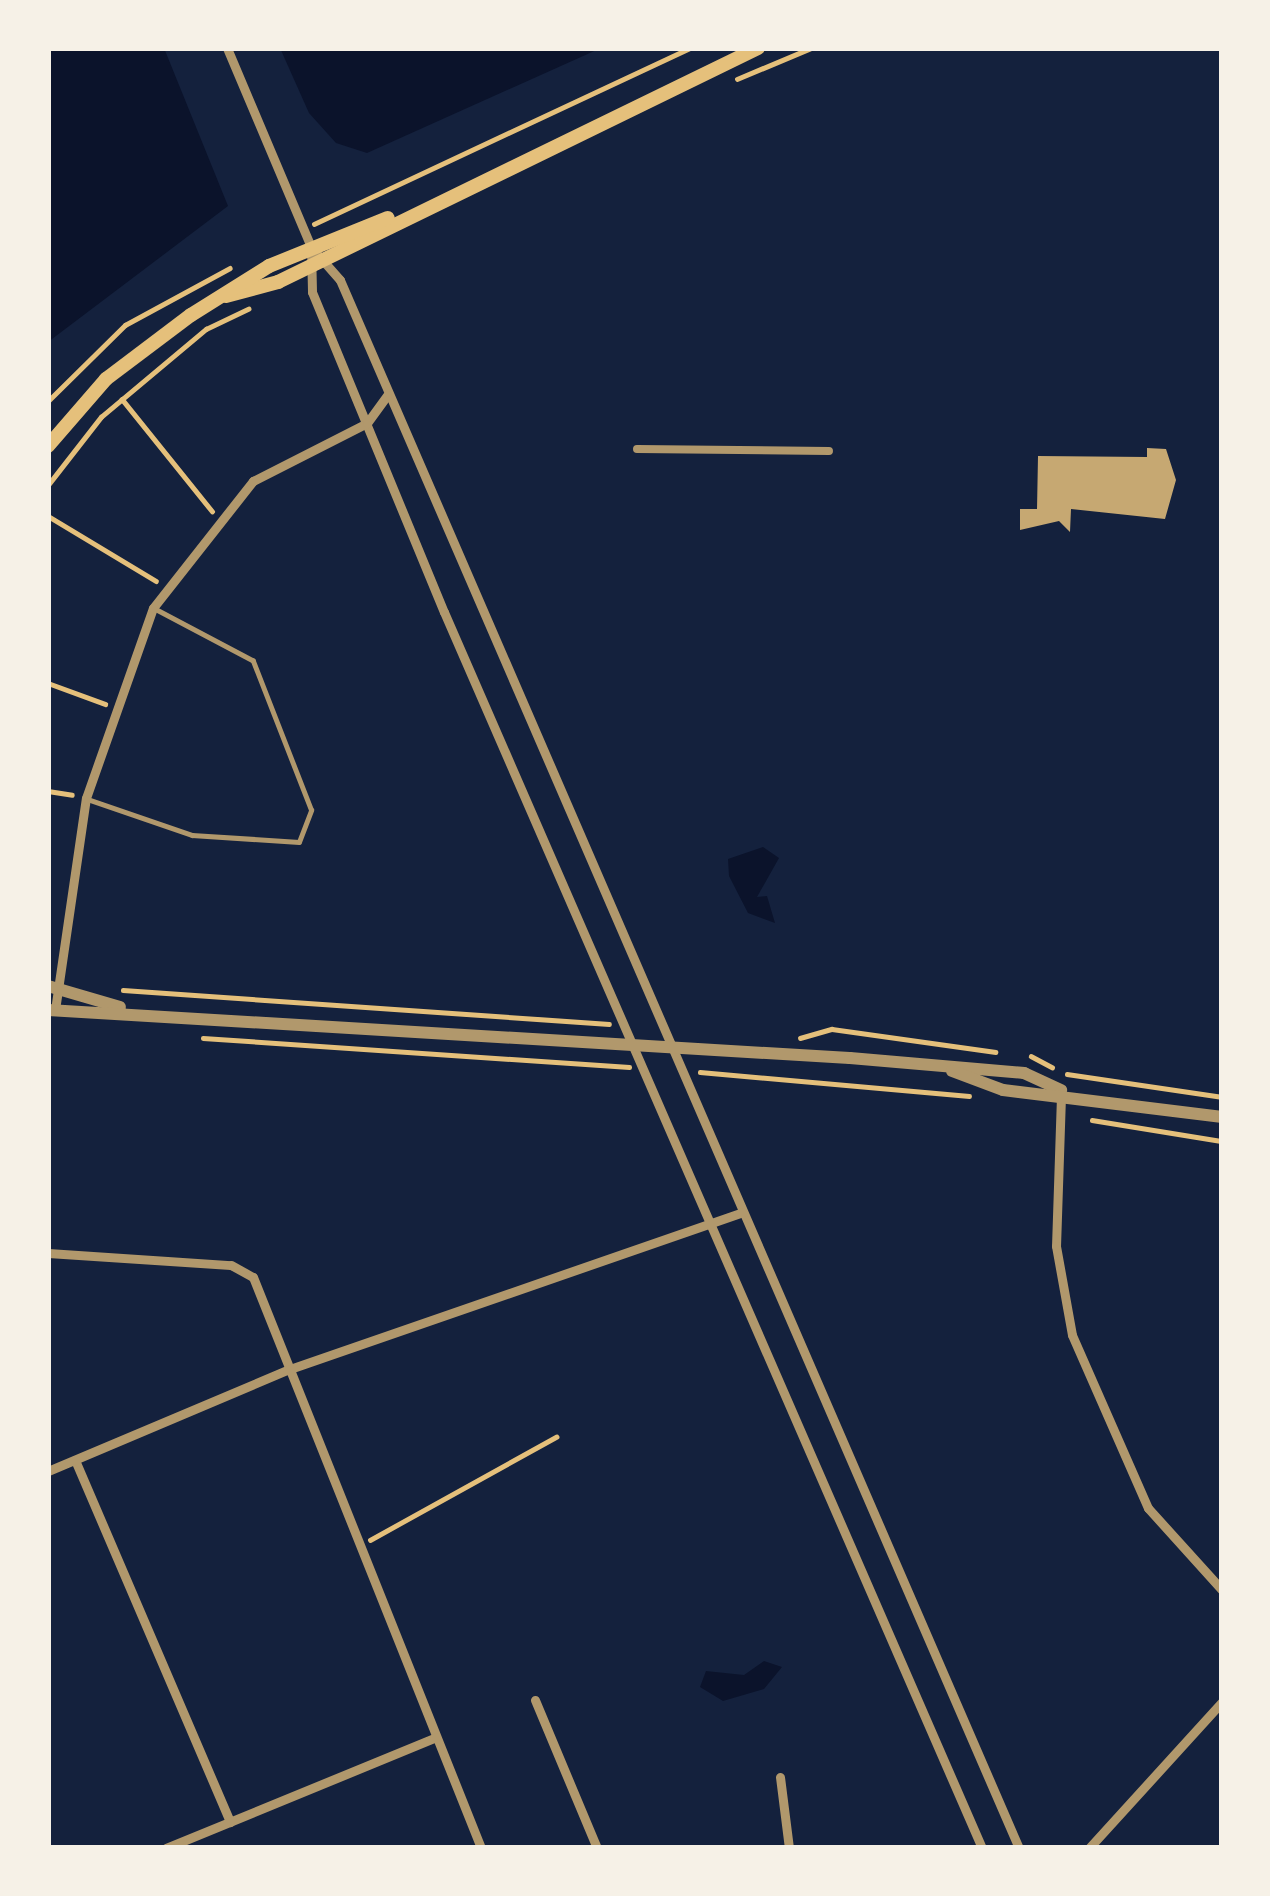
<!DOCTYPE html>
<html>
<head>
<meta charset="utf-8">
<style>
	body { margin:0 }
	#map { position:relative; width:1270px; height:1896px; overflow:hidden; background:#14213d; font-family:Jost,sans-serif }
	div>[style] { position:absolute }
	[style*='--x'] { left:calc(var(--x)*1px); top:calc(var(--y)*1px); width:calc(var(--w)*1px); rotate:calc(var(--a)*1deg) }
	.water>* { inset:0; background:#0b132b }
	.building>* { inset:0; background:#c6a872 }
	.path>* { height:4.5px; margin:-2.25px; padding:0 2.25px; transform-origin:2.25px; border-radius:2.25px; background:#e5c07b }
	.service>* { height:4.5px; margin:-2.25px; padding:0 2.25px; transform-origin:2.25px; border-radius:2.25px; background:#b1986c }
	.pedestrian>* { height:8px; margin:-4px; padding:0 4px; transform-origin:4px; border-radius:4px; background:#b1986c }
	.minor>* { height:9px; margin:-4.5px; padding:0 4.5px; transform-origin:4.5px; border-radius:4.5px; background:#b1986c }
	.tertiary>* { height:12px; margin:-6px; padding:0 6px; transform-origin:6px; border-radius:6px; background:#b1986c }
	.secondary>* { height:14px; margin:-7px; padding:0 7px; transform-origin:7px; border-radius:7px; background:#e5c07b }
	span { translate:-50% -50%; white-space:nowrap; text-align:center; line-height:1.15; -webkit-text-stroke:12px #f6f1e7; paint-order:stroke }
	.frame { position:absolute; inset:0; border:51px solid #f6f1e7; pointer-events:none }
</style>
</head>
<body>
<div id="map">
	<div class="water">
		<div style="clip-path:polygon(48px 48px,164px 48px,228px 206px,48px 342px)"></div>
		<div style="clip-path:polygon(280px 48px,601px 48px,367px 153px,336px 143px,309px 113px)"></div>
		<div style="clip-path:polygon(763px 847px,779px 858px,757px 897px,767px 896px,775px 923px,748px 913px,729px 876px,728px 859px)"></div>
		<div style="clip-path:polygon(764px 1661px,782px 1667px,764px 1689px,723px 1701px,700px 1687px,706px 1671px,744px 1675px)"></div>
	</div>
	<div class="building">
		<div style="clip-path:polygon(1147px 448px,1166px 449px,1176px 480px,1165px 519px,1071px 509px,1070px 532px,1059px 521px,1020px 530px,1020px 509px,1037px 509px,1038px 456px,1147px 457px)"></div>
	</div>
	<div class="path">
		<div style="--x:737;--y:79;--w:80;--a:-22.7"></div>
		<div style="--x:314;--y:224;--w:414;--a:-25.1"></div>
		<div style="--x:122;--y:399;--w:144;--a:51.2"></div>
		<div style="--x:48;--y:401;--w:108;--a:-44.6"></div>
		<div style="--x:125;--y:325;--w:119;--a:-28.5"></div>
		<div style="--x:48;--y:485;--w:86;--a:-52.1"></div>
		<div style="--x:101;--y:417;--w:137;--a:-40"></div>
		<div style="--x:206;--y:329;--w:47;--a:-25.5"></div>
		<div style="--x:48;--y:516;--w:126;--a:31"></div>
		<div style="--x:48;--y:683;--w:61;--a:20.2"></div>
		<div style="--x:48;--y:791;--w:24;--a:9"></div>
		<div style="--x:123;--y:990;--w:487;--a:4"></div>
		<div style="--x:203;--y:1038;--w:427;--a:3.9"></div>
		<div style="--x:800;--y:1038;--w:33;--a:-16"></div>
		<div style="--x:832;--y:1029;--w:165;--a:8"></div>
		<div style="--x:1031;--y:1056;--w:24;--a:28"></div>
		<div style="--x:700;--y:1072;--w:270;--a:5.1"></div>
		<div style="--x:1067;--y:1074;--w:157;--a:8.4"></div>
		<div style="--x:1092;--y:1120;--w:132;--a:9.2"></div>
		<div style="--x:370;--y:1540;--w:213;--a:-29"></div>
	</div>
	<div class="service">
		<div style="--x:90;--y:800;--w:108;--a:18.9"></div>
		<div style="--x:192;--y:835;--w:107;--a:3.7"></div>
		<div style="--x:299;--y:842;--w:34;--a:-69"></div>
		<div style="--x:311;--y:810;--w:160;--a:-111.3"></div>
		<div style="--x:253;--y:661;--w:113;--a:-152.1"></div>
	</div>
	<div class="pedestrian">
		<div style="--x:637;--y:449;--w:192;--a:0.6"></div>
	</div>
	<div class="minor">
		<div style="--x:227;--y:48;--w:216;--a:67.1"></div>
		<div style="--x:311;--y:247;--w:45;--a:88.7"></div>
		<div style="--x:312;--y:292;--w:346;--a:67.6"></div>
		<div style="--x:444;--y:612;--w:1348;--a:66.48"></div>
		<div style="--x:311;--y:247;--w:44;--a:48.7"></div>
		<div style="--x:340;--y:280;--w:1709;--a:66.59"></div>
		<div style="--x:55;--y:1010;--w:214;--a:-81.7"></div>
		<div style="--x:86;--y:798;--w:201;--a:-70.6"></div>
		<div style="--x:153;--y:608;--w:162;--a:-51.8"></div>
		<div style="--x:253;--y:481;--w:128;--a:-27"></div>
		<div style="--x:367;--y:423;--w:34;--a:-54"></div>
		<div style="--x:1061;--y:1096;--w:150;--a:91.9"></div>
		<div style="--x:1056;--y:1246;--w:90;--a:79.8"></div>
		<div style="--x:1072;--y:1335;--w:189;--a:66.3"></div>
		<div style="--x:1148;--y:1508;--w:110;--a:47.9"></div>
		<div style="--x:48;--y:1253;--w:183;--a:3.8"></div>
		<div style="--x:231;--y:1265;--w:25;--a:29"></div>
		<div style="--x:253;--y:1277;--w:615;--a:68.23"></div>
		<div style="--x:75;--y:1460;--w:394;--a:66.8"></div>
		<div style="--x:48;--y:1471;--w:259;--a:-22.9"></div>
		<div style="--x:287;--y:1370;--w:482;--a:-19.1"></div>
		<div style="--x:535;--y:1700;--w:160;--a:67.3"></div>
		<div style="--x:780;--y:1777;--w:72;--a:82.8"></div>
		<div style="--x:166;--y:1848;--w:292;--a:-22.3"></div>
		<div style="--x:1089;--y:1848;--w:197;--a:-47.7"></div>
	</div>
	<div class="tertiary">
		<div style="--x:48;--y:986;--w:75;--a:16.3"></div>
		<div style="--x:48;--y:1010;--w:803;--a:3.43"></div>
		<div style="--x:850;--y:1058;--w:175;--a:4.9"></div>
		<div style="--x:1024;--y:1073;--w:41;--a:24.7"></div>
		<div style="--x:952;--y:1071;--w:54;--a:20.4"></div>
		<div style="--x:1003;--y:1090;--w:221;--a:7"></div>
	</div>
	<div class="secondary">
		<div style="--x:226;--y:296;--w:54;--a:-15.1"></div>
		<div style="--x:278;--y:282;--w:534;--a:-25.99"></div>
		<div style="--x:48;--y:446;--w:89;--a:-49.1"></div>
		<div style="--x:106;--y:379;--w:106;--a:-37"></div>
		<div style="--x:191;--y:315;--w:92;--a:-32.1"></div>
		<div style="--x:269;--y:266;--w:128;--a:-22"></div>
	</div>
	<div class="frame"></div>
</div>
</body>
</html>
